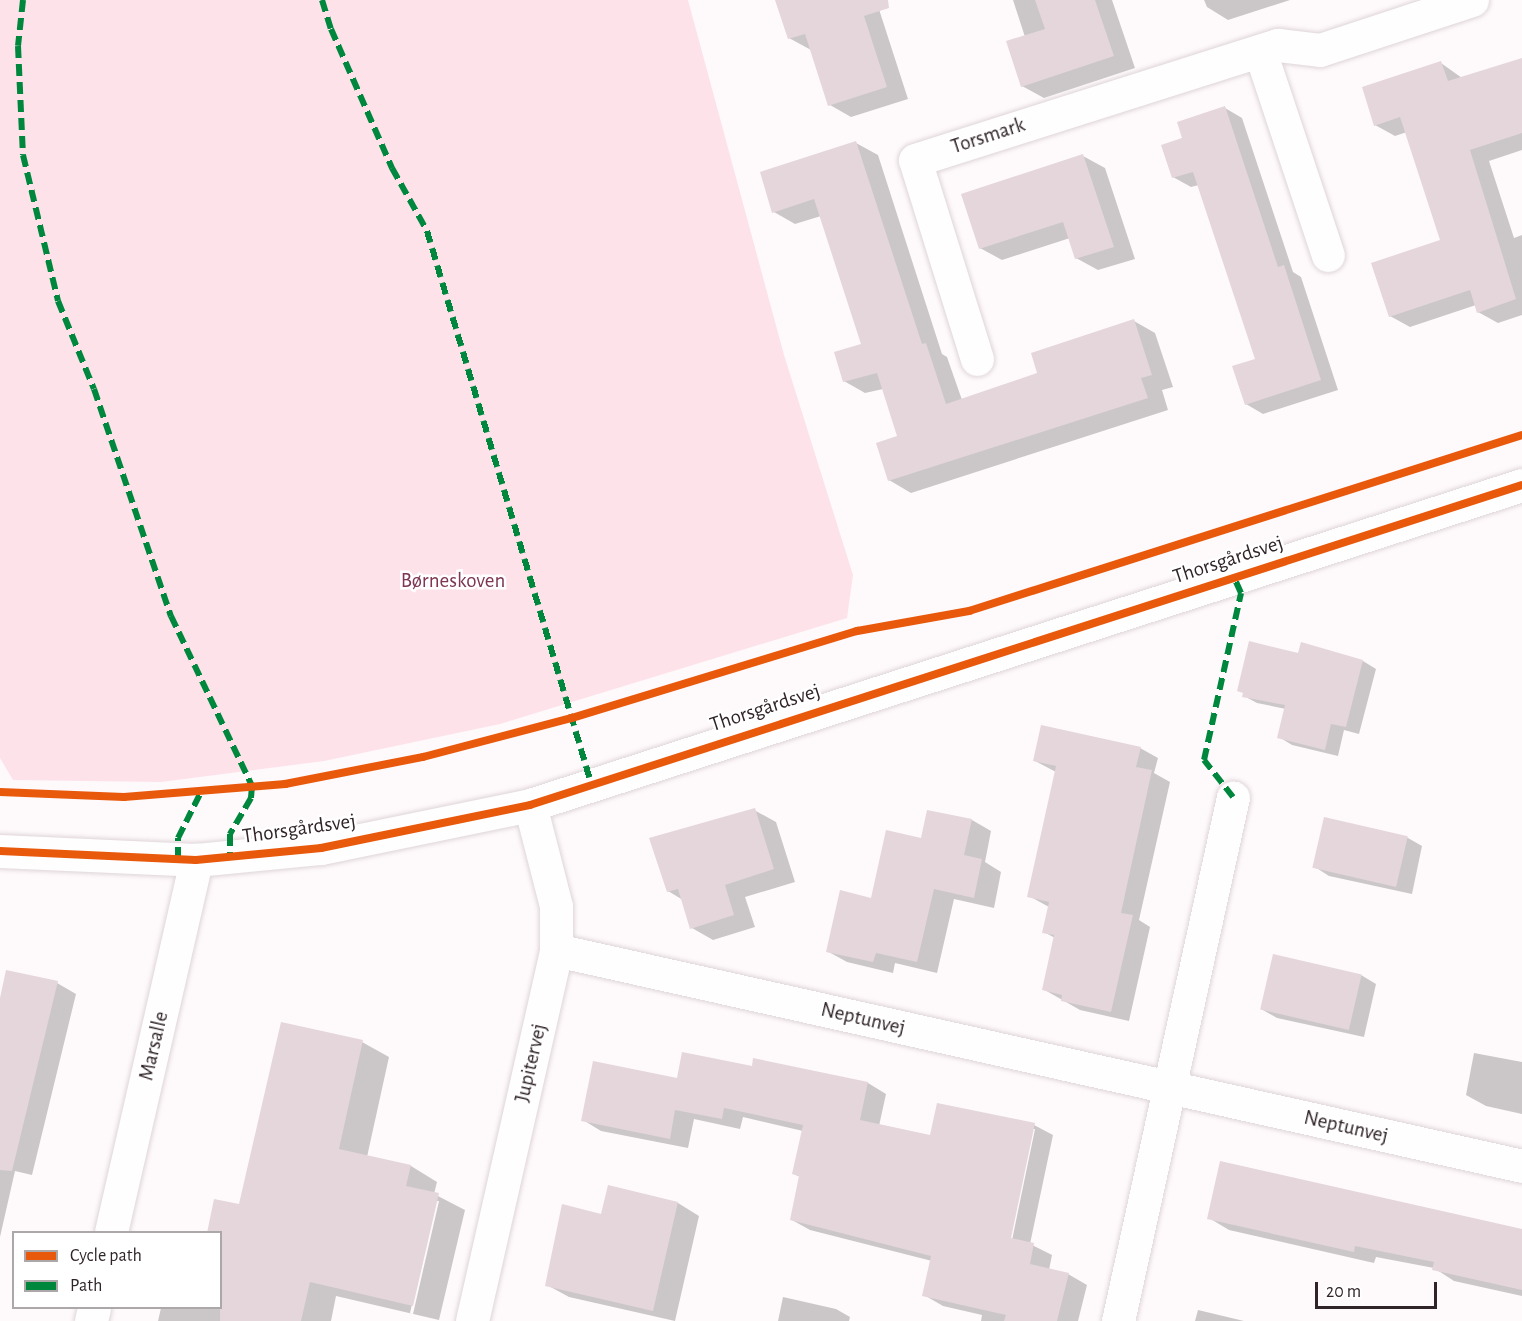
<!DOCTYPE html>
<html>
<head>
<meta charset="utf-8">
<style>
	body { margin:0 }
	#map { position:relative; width:1522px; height:1321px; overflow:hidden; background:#fef9fb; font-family:"Alegreya Sans",sans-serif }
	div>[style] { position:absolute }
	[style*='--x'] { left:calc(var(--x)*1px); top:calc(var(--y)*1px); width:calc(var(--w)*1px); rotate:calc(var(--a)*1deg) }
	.green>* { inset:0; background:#fde2ea }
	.shadow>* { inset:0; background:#0003 }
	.building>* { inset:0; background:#e4d6db; transform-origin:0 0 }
	.roads { filter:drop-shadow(0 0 2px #ded5d8) drop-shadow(0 0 2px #ded5d8) }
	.minor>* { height:33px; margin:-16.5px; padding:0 16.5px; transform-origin:16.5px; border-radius:16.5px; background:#fffefe }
	.quiet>* { height:6px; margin-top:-3px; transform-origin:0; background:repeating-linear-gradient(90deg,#00873e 0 12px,transparent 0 18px) }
	.cycleway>* { height:8px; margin:-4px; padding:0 4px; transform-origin:4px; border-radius:4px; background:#e8590c }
	span { translate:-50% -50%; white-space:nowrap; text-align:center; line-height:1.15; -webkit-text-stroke:5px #fff; paint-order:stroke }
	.street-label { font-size:21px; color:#302428 }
	.park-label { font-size:21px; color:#7e3652 }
	.legend { position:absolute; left:12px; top:1231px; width:210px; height:78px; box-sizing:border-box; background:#fff; border:2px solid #aca7a9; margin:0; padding:8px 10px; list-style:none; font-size:18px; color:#302428 }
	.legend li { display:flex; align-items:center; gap:12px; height:30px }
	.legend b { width:30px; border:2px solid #aca7a9 }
	.scale { position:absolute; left:1315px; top:1282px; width:122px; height:27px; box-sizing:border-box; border:3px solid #302428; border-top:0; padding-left:8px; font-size:18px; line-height:21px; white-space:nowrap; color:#302428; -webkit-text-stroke:4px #fff; paint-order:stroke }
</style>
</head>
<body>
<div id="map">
	<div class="green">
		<div style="clip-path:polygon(0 0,688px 0,784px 355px,853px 575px,847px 618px,500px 724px,324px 761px,161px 782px,13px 780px,0 758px)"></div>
	</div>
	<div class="shadow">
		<div style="clip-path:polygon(777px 0,876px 0,908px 99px,851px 117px,830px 105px,811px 50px,789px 38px)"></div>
		<div style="clip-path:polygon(1013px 0,1112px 0,1135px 68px,1044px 98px,1022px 86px,1025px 37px)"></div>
		<div style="clip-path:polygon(1204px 0,1290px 0,1228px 20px,1207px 7px)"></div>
		<div style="clip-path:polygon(1522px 59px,1522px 150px,1489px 161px,1514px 238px,1522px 235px,1522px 315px,1498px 323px,1478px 312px,1476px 305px,1410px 327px,1390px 316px,1442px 241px,1407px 132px,1395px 136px,1375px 125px,1441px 63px,1462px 78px)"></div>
		<div style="clip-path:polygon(1225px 108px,1242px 118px,1293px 272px,1301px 277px,1338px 390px,1263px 414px,1246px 404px,1257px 360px,1199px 185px,1191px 187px,1173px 177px,1184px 139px)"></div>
		<div style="clip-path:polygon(856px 143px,878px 155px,942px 354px,947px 357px,962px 400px,1039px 374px,1134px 321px,1155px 333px,1173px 387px,1162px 390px,1168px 410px,911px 493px,889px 480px,899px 437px,883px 389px,865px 393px,844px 381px,862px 345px,821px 216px,795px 224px,774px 212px)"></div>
		<div style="clip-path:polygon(1083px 156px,1105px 168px,1135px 259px,1098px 270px,1076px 258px,1070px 238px,1002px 260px,980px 248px)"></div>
		<div style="clip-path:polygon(1363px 661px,1376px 669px,1359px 734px,1344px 730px,1338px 756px,1292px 745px,1279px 737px,1286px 709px,1257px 703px,1244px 696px)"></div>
		<div style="clip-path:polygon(1140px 748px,1158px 758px,1154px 773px,1170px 782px,1139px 920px,1150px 927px,1129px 1021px,1080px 1010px,1043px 989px,1055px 938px,1044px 932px,1049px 907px,1029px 896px,1056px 772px,1035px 761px)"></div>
		<div style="clip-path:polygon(754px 810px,776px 822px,795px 882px,745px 897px,755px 927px,713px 940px,692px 928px,683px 900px,668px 891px)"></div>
		<div style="clip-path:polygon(1326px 819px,1408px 838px,1422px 846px,1412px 894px,1329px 876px,1315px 867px)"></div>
		<div style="clip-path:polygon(972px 820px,991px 831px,985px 862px,1001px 872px,994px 908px,954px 899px,937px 973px,895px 963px,893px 973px,847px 962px,827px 951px,922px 839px)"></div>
		<div style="clip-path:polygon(1361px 975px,1376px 984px,1364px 1037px,1277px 1018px,1263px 1010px)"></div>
		<div style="clip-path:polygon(57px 983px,76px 994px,32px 1175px,15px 1171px,0 1237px,0 1005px)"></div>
		<div style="clip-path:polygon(evenodd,362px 1042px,389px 1057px,367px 1157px,411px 1166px,437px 1182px,434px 1194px,465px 1210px,439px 1320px,336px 1296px,331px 1321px,158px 1321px,161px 1308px,220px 1308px,240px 1206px,362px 1042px,435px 1201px,439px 1201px,413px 1314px,410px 1313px,435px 1201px)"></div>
		<div style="clip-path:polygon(1474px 1053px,1522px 1062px,1522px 1114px,1486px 1106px,1466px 1095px)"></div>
		<div style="clip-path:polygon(evenodd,753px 1068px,868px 1083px,886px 1094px,879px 1126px,932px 1136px,1034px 1125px,1053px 1135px,1030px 1244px,1052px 1255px,1049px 1270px,1068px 1274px,1087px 1285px,1078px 1321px,981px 1321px,982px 1315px,943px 1306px,924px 1295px,932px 1261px,810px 1230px,792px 1220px,800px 1177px,794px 1174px,803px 1131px,743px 1117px,740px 1129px,694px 1119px,688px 1148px,601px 1131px,583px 1120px,678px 1080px,753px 1068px,1032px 1129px,1035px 1129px,1011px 1245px,1008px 1245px,1032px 1129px)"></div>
		<div style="clip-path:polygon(609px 1187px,678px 1203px,699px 1216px,675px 1321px,569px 1297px,547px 1285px,602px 1215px)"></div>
		<div style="clip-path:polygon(1209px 1218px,1522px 1231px,1522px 1296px,1454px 1281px,1434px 1268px,1376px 1257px,1374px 1263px,1229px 1230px)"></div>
		<div style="clip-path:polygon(783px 1297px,836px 1309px,850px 1317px,849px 1321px,778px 1321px)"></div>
		<div style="clip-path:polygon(1198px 1310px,1244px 1321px,1195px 1321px)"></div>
	</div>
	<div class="building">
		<div style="clip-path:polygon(775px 0,888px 0,889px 8px,864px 16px,887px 87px,828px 106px,805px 34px,788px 39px)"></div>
		<div style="clip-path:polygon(1035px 0,1095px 0,1114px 56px,1021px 87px,1006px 41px,1045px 29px)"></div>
		<div style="clip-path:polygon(1522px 58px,1522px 133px,1470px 150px,1516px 299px,1477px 313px,1470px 290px,1389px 317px,1371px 263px,1440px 240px,1400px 117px,1374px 126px,1362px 87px,1441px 61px,1448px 81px)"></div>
		<div style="clip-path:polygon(1225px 106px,1278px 267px,1284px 265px,1321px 380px,1245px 405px,1232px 366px,1255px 359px,1193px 172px,1172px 178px,1161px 145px,1182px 138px,1177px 122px)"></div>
		<div style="clip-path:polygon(856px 141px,922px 344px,926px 343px,946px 404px,1037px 373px,1031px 353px,1134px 319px,1152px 375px,1141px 378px,1148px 398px,888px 481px,876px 443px,897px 436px,877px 373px,843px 382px,834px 352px,861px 344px,814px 199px,772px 213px,760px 172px)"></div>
		<div style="clip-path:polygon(1083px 154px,1114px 247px,1075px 259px,1063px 222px,979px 249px,961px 194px)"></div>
		<div style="clip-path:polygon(1249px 641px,1298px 653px,1301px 642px,1363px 660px,1346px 727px,1331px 724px,1325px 750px,1277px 738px,1285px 705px,1242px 697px,1243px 693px,1237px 691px)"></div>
		<div style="clip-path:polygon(1041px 725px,1141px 747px,1136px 767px,1152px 770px,1121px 913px,1133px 915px,1111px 1012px,1061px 1001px,1062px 995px,1042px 990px,1054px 935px,1042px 933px,1049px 902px,1027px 897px,1056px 766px,1033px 761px)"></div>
		<div style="clip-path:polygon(755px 808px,774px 869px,725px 885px,734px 915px,690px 929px,678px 889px,667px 892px,649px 838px)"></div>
		<div style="clip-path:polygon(927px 810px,972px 819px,964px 855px,982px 859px,974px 898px,934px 889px,917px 962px,876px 953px,873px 962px,826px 952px,840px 890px,871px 898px,886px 830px,921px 838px)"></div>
		<div style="left:1324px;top:817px;width:86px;height:52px;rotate:13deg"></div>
		<div style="left:1273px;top:954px;width:91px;height:57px;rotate:13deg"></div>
		<div style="clip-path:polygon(6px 970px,58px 981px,12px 1171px,0 1170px,0 998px)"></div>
		<div style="clip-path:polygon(281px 1022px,363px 1040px,339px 1149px,411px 1165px,406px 1186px,439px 1193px,413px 1306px,310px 1282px,301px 1321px,220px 1321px,220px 1233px,207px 1233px,214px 1199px,239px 1204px)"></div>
		<div style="clip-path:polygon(682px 1052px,752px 1066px,753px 1058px,868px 1082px,860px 1120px,930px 1135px,937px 1103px,1035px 1123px,1011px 1238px,1034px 1243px,1030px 1264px,1069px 1273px,1057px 1321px,1004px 1321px,1006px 1315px,922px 1296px,931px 1256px,790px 1220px,799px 1176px,792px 1174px,803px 1125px,724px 1108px,722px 1119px,675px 1110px,670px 1139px,581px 1121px,593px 1061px,677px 1078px)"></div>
		<div style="clip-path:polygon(1220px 1161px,1522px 1229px,1522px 1290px,1432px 1270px,1434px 1262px,1355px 1246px,1354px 1252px,1207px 1219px)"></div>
		<div style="clip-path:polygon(608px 1185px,678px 1202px,653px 1311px,545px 1286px,562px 1204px,601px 1214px)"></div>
	</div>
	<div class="roads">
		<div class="minor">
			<div style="--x:1260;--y:51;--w:215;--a:71.6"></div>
			<div style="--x:977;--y:359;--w:208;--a:-107.3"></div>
			<div style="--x:915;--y:160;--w:381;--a:-17.6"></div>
			<div style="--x:1278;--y:45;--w:42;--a:6.8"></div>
			<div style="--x:1320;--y:50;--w:160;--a:-18.2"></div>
			<div style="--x:0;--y:851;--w:196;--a:2.6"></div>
			<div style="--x:196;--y:860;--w:126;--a:-5.5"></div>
			<div style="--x:321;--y:848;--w:213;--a:-11.6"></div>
			<div style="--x:530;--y:805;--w:1042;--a:-17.88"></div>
			<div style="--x:556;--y:950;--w:990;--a:12.6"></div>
			<div style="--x:111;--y:1232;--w:382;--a:-77.1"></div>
			<div style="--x:91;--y:1321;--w:13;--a:-77"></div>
			<div style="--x:472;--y:1321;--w:380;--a:-77.2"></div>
			<div style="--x:556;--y:950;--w:44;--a:-90"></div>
			<div style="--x:556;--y:906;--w:104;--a:-104.4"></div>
			<div style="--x:1118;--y:1321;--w:536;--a:-77.62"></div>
		</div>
	</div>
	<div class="quiet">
		<div style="--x:23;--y:0;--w:46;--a:96.2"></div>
		<div style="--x:18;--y:46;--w:109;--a:87.4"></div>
		<div style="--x:23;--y:155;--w:150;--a:76.5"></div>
		<div style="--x:58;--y:301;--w:95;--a:67.8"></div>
		<div style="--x:94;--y:389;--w:240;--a:71.3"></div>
		<div style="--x:171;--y:616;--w:188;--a:64.5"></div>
		<div style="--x:252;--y:786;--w:12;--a:95"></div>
		<div style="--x:251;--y:798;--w:42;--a:120.3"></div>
		<div style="--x:230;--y:834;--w:23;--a:90"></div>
		<div style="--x:322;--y:0;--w:30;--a:73"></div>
		<div style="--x:331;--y:29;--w:152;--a:66.3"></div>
		<div style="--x:392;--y:168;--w:72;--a:60.9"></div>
		<div style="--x:427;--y:231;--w:576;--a:73.45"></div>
		<div style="--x:1233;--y:797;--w:47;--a:-128.1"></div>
		<div style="--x:1204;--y:760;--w:171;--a:-77.5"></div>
		<div style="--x:1241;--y:593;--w:17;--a:-114"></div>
		<div style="--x:178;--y:859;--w:21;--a:-90"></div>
		<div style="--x:178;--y:838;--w:54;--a:-63.4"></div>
	</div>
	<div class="cycleway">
		<div style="--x:0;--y:792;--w:124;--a:2.3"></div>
		<div style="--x:124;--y:797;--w:162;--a:-4.6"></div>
		<div style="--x:285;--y:784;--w:141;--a:-11.1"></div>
		<div style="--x:423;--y:757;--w:154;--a:-14.7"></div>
		<div style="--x:572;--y:718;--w:298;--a:-17"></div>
		<div style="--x:857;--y:631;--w:114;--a:-10.1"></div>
		<div style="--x:969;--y:611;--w:580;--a:-17.65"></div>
		<div style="--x:0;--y:851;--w:196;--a:2.6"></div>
		<div style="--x:196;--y:860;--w:126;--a:-5.5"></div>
		<div style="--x:321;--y:848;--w:213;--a:-11.6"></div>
		<div style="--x:530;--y:805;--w:1042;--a:-17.88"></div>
	</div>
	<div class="street-label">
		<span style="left:988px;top:136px;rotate:-18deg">Torsmark</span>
		<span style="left:1228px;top:560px;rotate:-18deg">Thorsgårdsvej</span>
		<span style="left:765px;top:708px;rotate:-18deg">Thorsgårdsvej</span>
		<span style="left:299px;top:829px;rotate:-8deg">Thorsgårdsvej</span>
		<span style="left:863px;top:1019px;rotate:13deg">Neptunvej</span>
		<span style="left:154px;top:1046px;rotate:-77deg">Marsalle</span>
		<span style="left:531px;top:1063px;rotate:-77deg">Jupitervej</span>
		<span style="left:1346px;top:1127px;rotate:13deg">Neptunvej</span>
	</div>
	<div class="park-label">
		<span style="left:453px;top:581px">Børneskoven</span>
	</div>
	<ul class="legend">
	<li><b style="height:8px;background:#e8590c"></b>Cycle path</li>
	<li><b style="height:8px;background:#00873e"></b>Path</li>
	</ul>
	<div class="scale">20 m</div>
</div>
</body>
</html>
